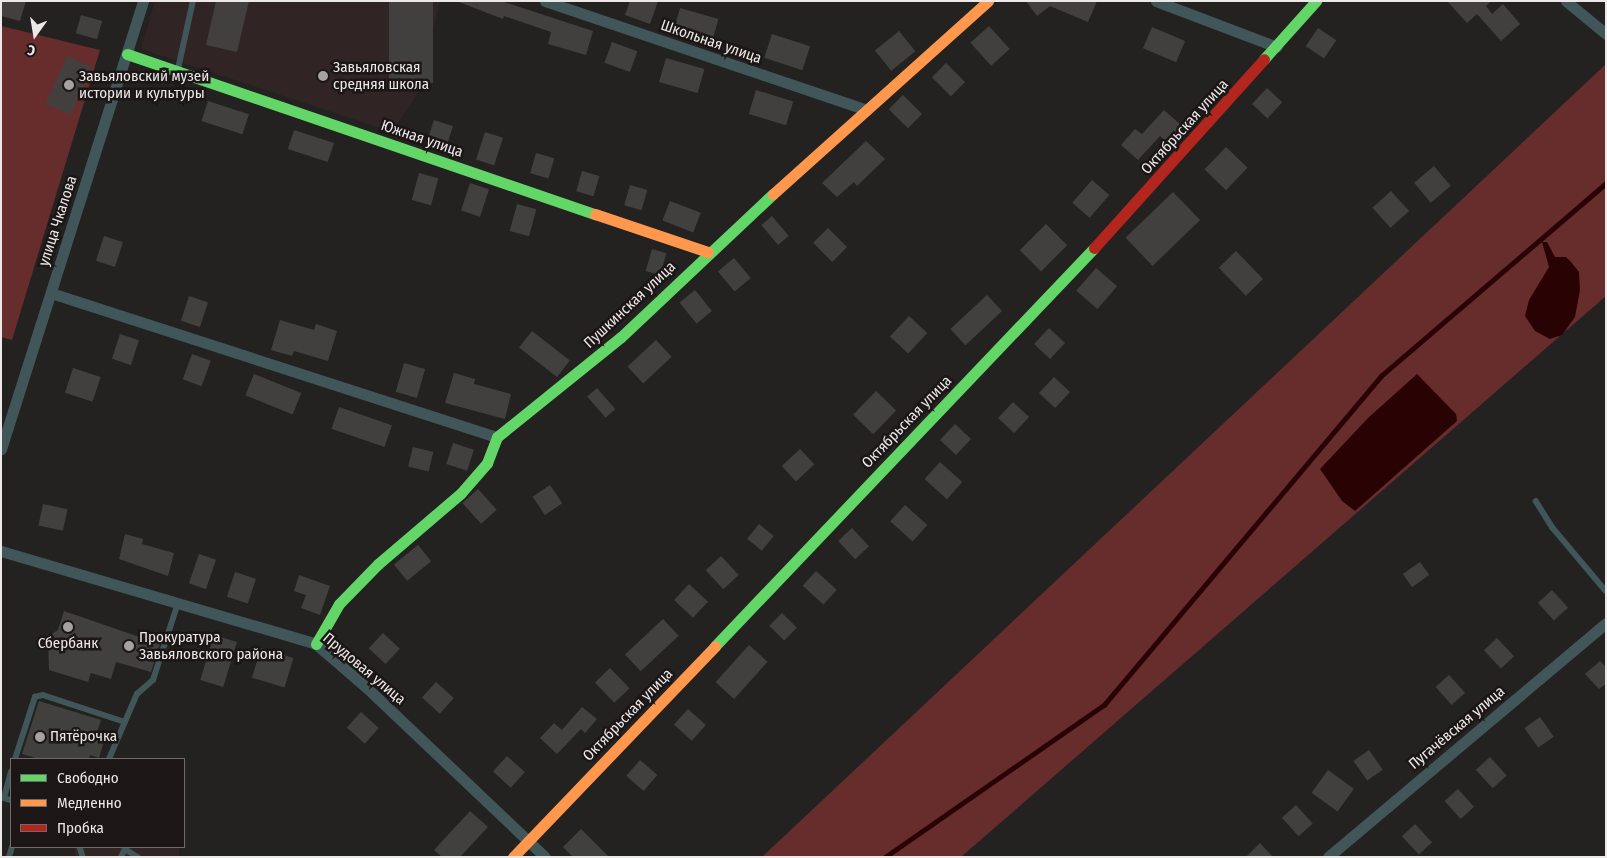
<!DOCTYPE html>
<html>
<head>
<meta charset="utf-8">
<style>
	body { margin:0 }
	#map { position:relative; width:1607px; height:858px; overflow:hidden; background:#242121; font-family:"Fira Sans Condensed",sans-serif }
	div>[style] { position:absolute }
	[style*='--x'] { left:calc(var(--x)*1px); top:calc(var(--y)*1px); width:calc(var(--w)*1px); rotate:calc(var(--a)*1deg) }
	.built>* { inset:0; background:#302524; transform-origin:0 0 }
	.green>* { inset:0; background:#672d2c }
	.water>* { inset:0; background:#290304 }
	.stream>* { height:4.5px; margin:-2.25px; padding:0 2.25px; transform-origin:2.25px; border-radius:2.25px; background:#290304 }
	.building>* { inset:0; background:#42403f; transform-origin:0 0 }
	.lane>* { height:5.5px; margin:-2.75px; padding:0 2.75px; transform-origin:2.75px; border-radius:2.75px; background:#415659 }
	.street>* { height:11px; margin:-5.5px; padding:0 5.5px; transform-origin:5.5px; border-radius:5.5px; background:#415659 }
	.fast>* { height:11px; margin:-5.5px; padding:0 5.5px; transform-origin:5.5px; border-radius:5.5px; background:#63d668 }
	.slow>* { height:11px; margin:-5.5px; padding:0 5.5px; transform-origin:5.5px; border-radius:5.5px; background:#ff974d }
	.jam>* { height:11px; margin:-5.5px; padding:0 5.5px; transform-origin:5.5px; border-radius:5.5px; background:#b3261e }
	.dots>* { width:14px; height:14px; translate:-50% -50%; box-sizing:border-box; border:2px solid #1c1716; border-radius:50% }
	span { translate:-50% -50%; white-space:nowrap; text-align:center; line-height:1.15; -webkit-text-stroke:5px #1c1716; paint-order:stroke }
	.street-label { font-size:15px; color:#ece8e8 }
	.poi-label { font-size:15px; color:#ece8e8 }
	.left { translate:0 -50%; text-align:left }
	.frame { position:absolute; inset:0; border:2px solid #ece8e8; pointer-events:none }
	.legend { position:absolute; left:10px; top:758px; width:175px; height:90px; box-sizing:border-box; background:#1c1716; border:1px solid #6f6b6a; margin:0; padding:6px 9px; list-style:none; font-size:15px; color:#ece8e8 }
	.legend li { display:flex; align-items:center; gap:10px; height:25px }
	.legend b { width:25px; border:1px solid #6f6b6a }
	.north { position:absolute; left:10px; top:10px; width:50px; height:50px; -webkit-text-stroke:4px #1c1716; paint-order:stroke; rotate:193deg; font-size:14px; font-weight:700; line-height:20px; text-align:center; color:#ece8e8 }
	.north::after { content:''; display:block; margin:auto; width:18px; height:22px; background:#ece8e8; clip-path:polygon(50% 0,100% 100%,50% 72%,0 100%) }
</style>
</head>
<body>
<div id="map">
	<div class="built">
		<div style="clip-path:polygon(155px 1px,440px 1px,419px 91px,392px 132px,141px 49px)"></div>
		<div style="left:75px;top:847px;width:104px;height:11px"></div>
	</div>
	<div class="green">
		<div style="clip-path:polygon(1px 26px,100px 50px,12px 340px,1px 337px)"></div>
		<div style="clip-path:polygon(1606px 64px,1606px 296px,961px 857px,762px 857px)"></div>
	</div>
	<div class="water">
		<div style="clip-path:polygon(1542px 242px,1547px 242px,1555px 257px,1566px 257px,1571px 262px,1579px 272px,1580px 290px,1575px 317px,1562px 335px,1550px 339px,1535px 331px,1525px 316px,1529px 300px,1549px 267px)"></div>
		<div style="clip-path:polygon(1417px 374px,1456px 414px,1457px 421px,1355px 511px,1342px 501px,1320px 469px,1368px 418px)"></div>
	</div>
	<div class="stream">
		<div style="--x:885;--y:857;--w:267;--a:-34.8"></div>
		<div style="--x:1104;--y:705;--w:430;--a:-49.9"></div>
		<div style="--x:1381;--y:376;--w:296;--a:-40.6"></div>
	</div>
	<div class="building">
		<div style="clip-path:polygon(1px 1px,26px 1px,20px 21px,1px 16px)"></div>
		<div style="clip-path:polygon(216px 1px,249px 1px,237px 52px,206px 45px)"></div>
		<div style="left:389px;top:1px;width:44px;height:82px"></div>
		<div style="clip-path:polygon(456px 1px,501px 1px,593px 31px,586px 55px,548px 44px,551px 32px,504px 16px,503px 19px)"></div>
		<div style="clip-path:polygon(630px 1px,658px 1px,650px 24px,625px 15px)"></div>
		<div style="clip-path:polygon(1026px 1px,1097px 1px,1088px 22px,1050px 6px,1037px 16px)"></div>
		<div style="clip-path:polygon(1447px 1px,1491px 1px,1486px 6px,1492px 14px,1503px 4px,1520px 24px,1501px 41px,1477px 14px,1467px 23px)"></div>
		<div style="left:680px;top:8px;width:40px;height:25px;rotate:16deg"></div>
		<div style="left:81px;top:15px;width:22px;height:19px;rotate:16deg"></div>
		<div style="left:989px;top:26px;width:31px;height:25px;rotate:48deg"></div>
		<div style="left:1152px;top:27px;width:36px;height:23px;rotate:23deg"></div>
		<div style="left:1318px;top:28px;width:22px;height:22px;rotate:34deg"></div>
		<div style="left:899px;top:31px;width:26px;height:31px;rotate:51deg"></div>
		<div style="left:772px;top:34px;width:40px;height:25px;rotate:18deg"></div>
		<div style="left:612px;top:42px;width:27px;height:22px;rotate:20deg"></div>
		<div style="left:67px;top:56px;width:27px;height:52px;rotate:24deg"></div>
		<div style="left:666px;top:58px;width:40px;height:25px;rotate:16deg"></div>
		<div style="left:946px;top:63px;width:27px;height:20px;rotate:45deg"></div>
		<div style="left:1267px;top:88px;width:21px;height:22px;rotate:43deg"></div>
		<div style="left:756px;top:90px;width:39px;height:25px;rotate:17deg"></div>
		<div style="left:903px;top:95px;width:27px;height:20px;rotate:45deg"></div>
		<div style="left:208px;top:101px;width:43px;height:21px;rotate:18deg"></div>
		<div style="clip-path:polygon(1164px 110px,1181px 125px,1166px 142px,1160px 136px,1138px 160px,1121px 145px,1135px 129px,1142px 134px)"></div>
		<div style="left:434px;top:120px;width:20px;height:26px;rotate:18deg"></div>
		<div style="left:294px;top:130px;width:42px;height:20px;rotate:18deg"></div>
		<div style="left:485px;top:132px;width:19px;height:29px;rotate:18deg"></div>
		<div style="clip-path:polygon(866px 141px,885px 159px,857px 186px,854px 182px,837px 197px,822px 183px)"></div>
		<div style="left:1226px;top:147px;width:30px;height:31px;rotate:44deg"></div>
		<div style="left:536px;top:153px;width:19px;height:21px;rotate:16deg"></div>
		<div style="left:1434px;top:166px;width:26px;height:26px;rotate:50deg"></div>
		<div style="left:582px;top:171px;width:18px;height:21px;rotate:16deg"></div>
		<div style="left:419px;top:173px;width:20px;height:28px;rotate:15deg"></div>
		<div style="left:1092px;top:180px;width:23px;height:30px;rotate:41deg"></div>
		<div style="left:470px;top:183px;width:20px;height:29px;rotate:18deg"></div>
		<div style="left:630px;top:185px;width:18px;height:21px;rotate:16deg"></div>
		<div style="left:1391px;top:191px;width:27px;height:25px;rotate:48deg"></div>
		<div style="left:1173px;top:192px;width:39px;height:66px;rotate:46deg"></div>
		<div style="left:670px;top:201px;width:33px;height:21px;rotate:21deg"></div>
		<div style="left:517px;top:204px;width:20px;height:28px;rotate:15deg"></div>
		<div style="left:772px;top:216px;width:26px;height:14px;rotate:50deg"></div>
		<div style="left:1046px;top:224px;width:30px;height:37px;rotate:45deg"></div>
		<div style="left:828px;top:228px;width:27px;height:21px;rotate:45deg"></div>
		<div style="left:104px;top:236px;width:20px;height:26px;rotate:18deg"></div>
		<div style="left:652px;top:249px;width:15px;height:23px;rotate:16deg"></div>
		<div style="left:1236px;top:251px;width:39px;height:24px;rotate:46deg"></div>
		<div style="left:734px;top:258px;width:26px;height:21px;rotate:50deg"></div>
		<div style="left:1096px;top:268px;width:28px;height:30px;rotate:41deg"></div>
		<div style="left:695px;top:290px;width:27px;height:20px;rotate:51deg"></div>
		<div style="left:987px;top:295px;width:22px;height:50px;rotate:47deg"></div>
		<div style="left:189px;top:296px;width:20px;height:26px;rotate:18deg"></div>
		<div style="left:909px;top:316px;width:25px;height:28px;rotate:43deg"></div>
		<div style="clip-path:polygon(280px 320px,314px 330px,316px 324px,337px 331px,328px 361px,294px 351px,292px 356px,271px 350px)"></div>
		<div style="left:1049px;top:328px;width:22px;height:22px;rotate:43deg"></div>
		<div style="left:532px;top:331px;width:48px;height:21px;rotate:38deg"></div>
		<div style="left:120px;top:334px;width:20px;height:26px;rotate:18deg"></div>
		<div style="left:656px;top:340px;width:23px;height:39px;rotate:47deg"></div>
		<div style="left:192px;top:354px;width:20px;height:27px;rotate:20deg"></div>
		<div style="left:404px;top:363px;width:22px;height:30px;rotate:16deg"></div>
		<div style="left:73px;top:368px;width:29px;height:26px;rotate:18deg"></div>
		<div style="clip-path:polygon(454px 373px,475px 379px,474px 384px,511px 394px,505px 419px,445px 403px)"></div>
		<div style="left:254px;top:374px;width:51px;height:23px;rotate:22deg"></div>
		<div style="left:1054px;top:377px;width:22px;height:22px;rotate:43deg"></div>
		<div style="left:597px;top:388px;width:28px;height:13px;rotate:49deg"></div>
		<div style="left:876px;top:391px;width:28px;height:33px;rotate:44deg"></div>
		<div style="left:1013px;top:402px;width:22px;height:22px;rotate:43deg"></div>
		<div style="left:339px;top:407px;width:56px;height:23px;rotate:19deg"></div>
		<div style="left:955px;top:424px;width:22px;height:22px;rotate:43deg"></div>
		<div style="left:453px;top:443px;width:22px;height:22px;rotate:18deg"></div>
		<div style="left:413px;top:447px;width:21px;height:20px;rotate:14deg"></div>
		<div style="left:800px;top:449px;width:21px;height:25px;rotate:47deg"></div>
		<div style="left:940px;top:462px;width:30px;height:23px;rotate:42deg"></div>
		<div style="left:550px;top:485px;width:22px;height:21px;rotate:56deg"></div>
		<div style="left:478px;top:489px;width:28px;height:21px;rotate:48deg"></div>
		<div style="left:43px;top:504px;width:25px;height:22px;rotate:12deg"></div>
		<div style="left:905px;top:505px;width:30px;height:22px;rotate:42deg"></div>
		<div style="left:759px;top:524px;width:19px;height:19px;rotate:39deg"></div>
		<div style="left:852px;top:528px;width:25px;height:19px;rotate:47deg"></div>
		<div style="clip-path:polygon(125px 534px,143px 539px,142px 544px,174px 553px,168px 576px,119px 559px)"></div>
		<div style="left:418px;top:545px;width:21px;height:31px;rotate:51deg"></div>
		<div style="left:199px;top:554px;width:18px;height:31px;rotate:19deg"></div>
		<div style="left:721px;top:556px;width:26px;height:21px;rotate:47deg"></div>
		<div style="left:1420px;top:562px;width:16px;height:21px;rotate:55deg"></div>
		<div style="left:816px;top:571px;width:28px;height:20px;rotate:42deg"></div>
		<div style="left:235px;top:572px;width:22px;height:26px;rotate:18deg"></div>
		<div style="clip-path:polygon(299px 575px,330px 586px,320px 615px,301px 608px,306px 595px,294px 591px)"></div>
		<div style="left:689px;top:584px;width:26px;height:22px;rotate:43deg"></div>
		<div style="left:1552px;top:590px;width:24px;height:19px;rotate:48deg"></div>
		<div style="clip-path:polygon(64px 611px,160px 644px,151px 672px,116px 662px,111px 679px,91px 673px,88px 682px,49px 670px,48px 641px,50px 635px,58px 630px)"></div>
		<div style="left:782px;top:613px;width:21px;height:18px;rotate:45deg"></div>
		<div style="left:663px;top:619px;width:23px;height:52px;rotate:47deg"></div>
		<div style="left:383px;top:633px;width:23px;height:21px;rotate:43deg"></div>
		<div style="left:214px;top:635px;width:24px;height:47px;rotate:17deg"></div>
		<div style="left:1497px;top:638px;width:25px;height:18px;rotate:47deg"></div>
		<div style="left:749px;top:645px;width:25px;height:50px;rotate:42deg"></div>
		<div style="left:261px;top:648px;width:34px;height:31px;rotate:17deg"></div>
		<div style="clip-path:polygon(1600px 661px,1606px 667px,1606px 684px,1599px 689px,1585px 674px)"></div>
		<div style="left:610px;top:668px;width:28px;height:21px;rotate:46deg"></div>
		<div style="left:1449px;top:675px;width:24px;height:18px;rotate:48deg"></div>
		<div style="left:436px;top:682px;width:24px;height:21px;rotate:42deg"></div>
		<div style="clip-path:polygon(39px 701px,101px 720px,95px 738px,104px 741px,99px 758px,90px 755px,89px 759px,39px 759px,22px 754px)"></div>
		<div style="clip-path:polygon(582px 707px,597px 719px,585px 733px,581px 729px,557px 754px,540px 738px,554px 723px,562px 730px)"></div>
		<div style="left:688px;top:709px;width:24px;height:21px;rotate:42deg"></div>
		<div style="left:361px;top:712px;width:24px;height:21px;rotate:42deg"></div>
		<div style="left:1540px;top:717px;width:24px;height:19px;rotate:55deg"></div>
		<div style="left:1369px;top:750px;width:24px;height:19px;rotate:55deg"></div>
		<div style="left:507px;top:756px;width:24px;height:21px;rotate:42deg"></div>
		<div style="left:1490px;top:757px;width:25px;height:19px;rotate:48deg"></div>
		<div style="left:640px;top:760px;width:23px;height:21px;rotate:41deg"></div>
		<div style="left:1328px;top:770px;width:32px;height:28px;rotate:36deg"></div>
		<div style="left:1458px;top:789px;width:24px;height:18px;rotate:48deg"></div>
		<div style="left:1296px;top:805px;width:25px;height:19px;rotate:48deg"></div>
		<div style="clip-path:polygon(470px 811px,488px 827px,460px 857px,442px 857px,434px 850px)"></div>
		<div style="left:1415px;top:824px;width:25px;height:18px;rotate:47deg"></div>
		<div style="clip-path:polygon(581px 829px,609px 857px,573px 857px,563px 847px)"></div>
		<div style="clip-path:polygon(1260px 843px,1273px 857px,1246px 857px)"></div>
	</div>
	<div class="lane">
		<div style="--x:178;--y:69;--w:70;--a:-77.6"></div>
		<div style="--x:1536;--y:501;--w:32;--a:58"></div>
		<div style="--x:1553;--y:528;--w:82;--a:49.9"></div>
		<div style="--x:15;--y:759;--w:65;--a:-72.1"></div>
		<div style="--x:35;--y:697;--w:8;--a:-14"></div>
		<div style="--x:43;--y:695;--w:86;--a:18.2"></div>
		<div style="--x:109;--y:759;--w:71;--a:-66.7"></div>
		<div style="--x:137;--y:694;--w:21;--a:-41"></div>
		<div style="--x:153;--y:680;--w:81;--a:-72"></div>
		<div style="--x:1;--y:797;--w:10;--a:17"></div>
		<div style="--x:4;--y:798;--w:27;--a:-75"></div>
		<div style="--x:80;--y:847;--w:10;--a:73"></div>
		<div style="--x:9;--y:857;--w:10;--a:-73"></div>
		<div style="--x:121;--y:857;--w:9;--a:-63"></div>
		<div style="--x:125;--y:849;--w:15;--a:32"></div>
	</div>
	<div class="street">
		<div style="--x:545;--y:1;--w:340;--a:18.7"></div>
		<div style="--x:1156;--y:1;--w:129;--a:20.8"></div>
		<div style="--x:1566;--y:1;--w:52;--a:39.5"></div>
		<div style="--x:51;--y:293;--w:469;--a:17.9"></div>
		<div style="--x:1;--y:449;--w:470;--a:-72.4"></div>
		<div style="--x:1;--y:551;--w:328;--a:16.4"></div>
		<div style="--x:316;--y:644;--w:67;--a:40.8"></div>
		<div style="--x:367;--y:688;--w:245;--a:43.5"></div>
		<div style="--x:1328;--y:857;--w:363;--a:-40.1"></div>
	</div>
	<div class="fast">
		<div style="--x:127;--y:54;--w:495;--a:18.9"></div>
		<div style="--x:1264;--y:59;--w:78;--a:-48.1"></div>
		<div style="--x:316;--y:644;--w:46;--a:-60.1"></div>
		<div style="--x:339;--y:604;--w:56;--a:-45.7"></div>
		<div style="--x:378;--y:564;--w:109;--a:-40.5"></div>
		<div style="--x:461;--y:493;--w:40;--a:-49"></div>
		<div style="--x:487;--y:463;--w:28;--a:-69"></div>
		<div style="--x:497;--y:437;--w:159;--a:-38.9"></div>
		<div style="--x:621;--y:337;--w:209;--a:-43.3"></div>
		<div style="--x:715;--y:646;--w:550;--a:-46.4"></div>
	</div>
	<div class="slow">
		<div style="--x:773;--y:194;--w:289;--a:-41.9"></div>
		<div style="--x:595;--y:214;--w:119;--a:18.6"></div>
		<div style="--x:513;--y:857;--w:292;--a:-46.2"></div>
	</div>
	<div class="jam">
		<div style="--x:1094;--y:248;--w:254;--a:-48"></div>
	</div>
	<div class="dots">
		<div style="left:323px;top:76px;background:#a6a2a2"></div>
		<div style="left:69px;top:85px;background:#a6a2a2"></div>
		<div style="left:68px;top:627px;background:#a6a2a2"></div>
		<div style="left:129px;top:646px;background:#a6a2a2"></div>
		<div style="left:40px;top:737px;background:#a6a2a2"></div>
	</div>
	<div class="street-label">
		<span style="left:711px;top:42px;rotate:19deg">Школьная улица</span>
		<span style="left:1185px;top:127px;rotate:-48deg">Октябрьская улица</span>
		<span style="left:422px;top:139px;rotate:19deg">Южная улица</span>
		<span style="left:58px;top:221px;rotate:-72deg">улица Чкалова</span>
		<span style="left:630px;top:305px;rotate:-43deg">Пушкинская улица</span>
		<span style="left:907px;top:422px;rotate:-46deg">Октябрьская улица</span>
		<span style="left:364px;top:669px;rotate:40deg">Прудовая улица</span>
		<span style="left:628px;top:715px;rotate:-46deg">Октябрьская улица</span>
		<span style="left:1457px;top:728px;rotate:-40deg">Пугачёвская улица</span>
	</div>
	<div class="poi-label">
		<span class="left" style="left:333px;top:76px">Завьяловская<br>средняя школа</span>
		<span class="left" style="left:79px;top:85px">Завьяловский музей<br>истории и культуры</span>
		<span class="left" style="left:139px;top:646px">Прокуратура<br>Завьяловского района</span>
		<span style="left:68px;top:644px">Сбербанк</span>
		<span class="left" style="left:50px;top:737px">Пятёрочка</span>
	</div>
	<div class="frame"></div>
	<ul class="legend">
	<li><b style="height:6px;background:#63d668"></b>Свободно</li>
	<li><b style="height:6px;background:#ff974d"></b>Медленно</li>
	<li><b style="height:6px;background:#b3261e"></b>Пробка</li>
	</ul>
	<div class="north">С</div>
</div>
</body>
</html>
